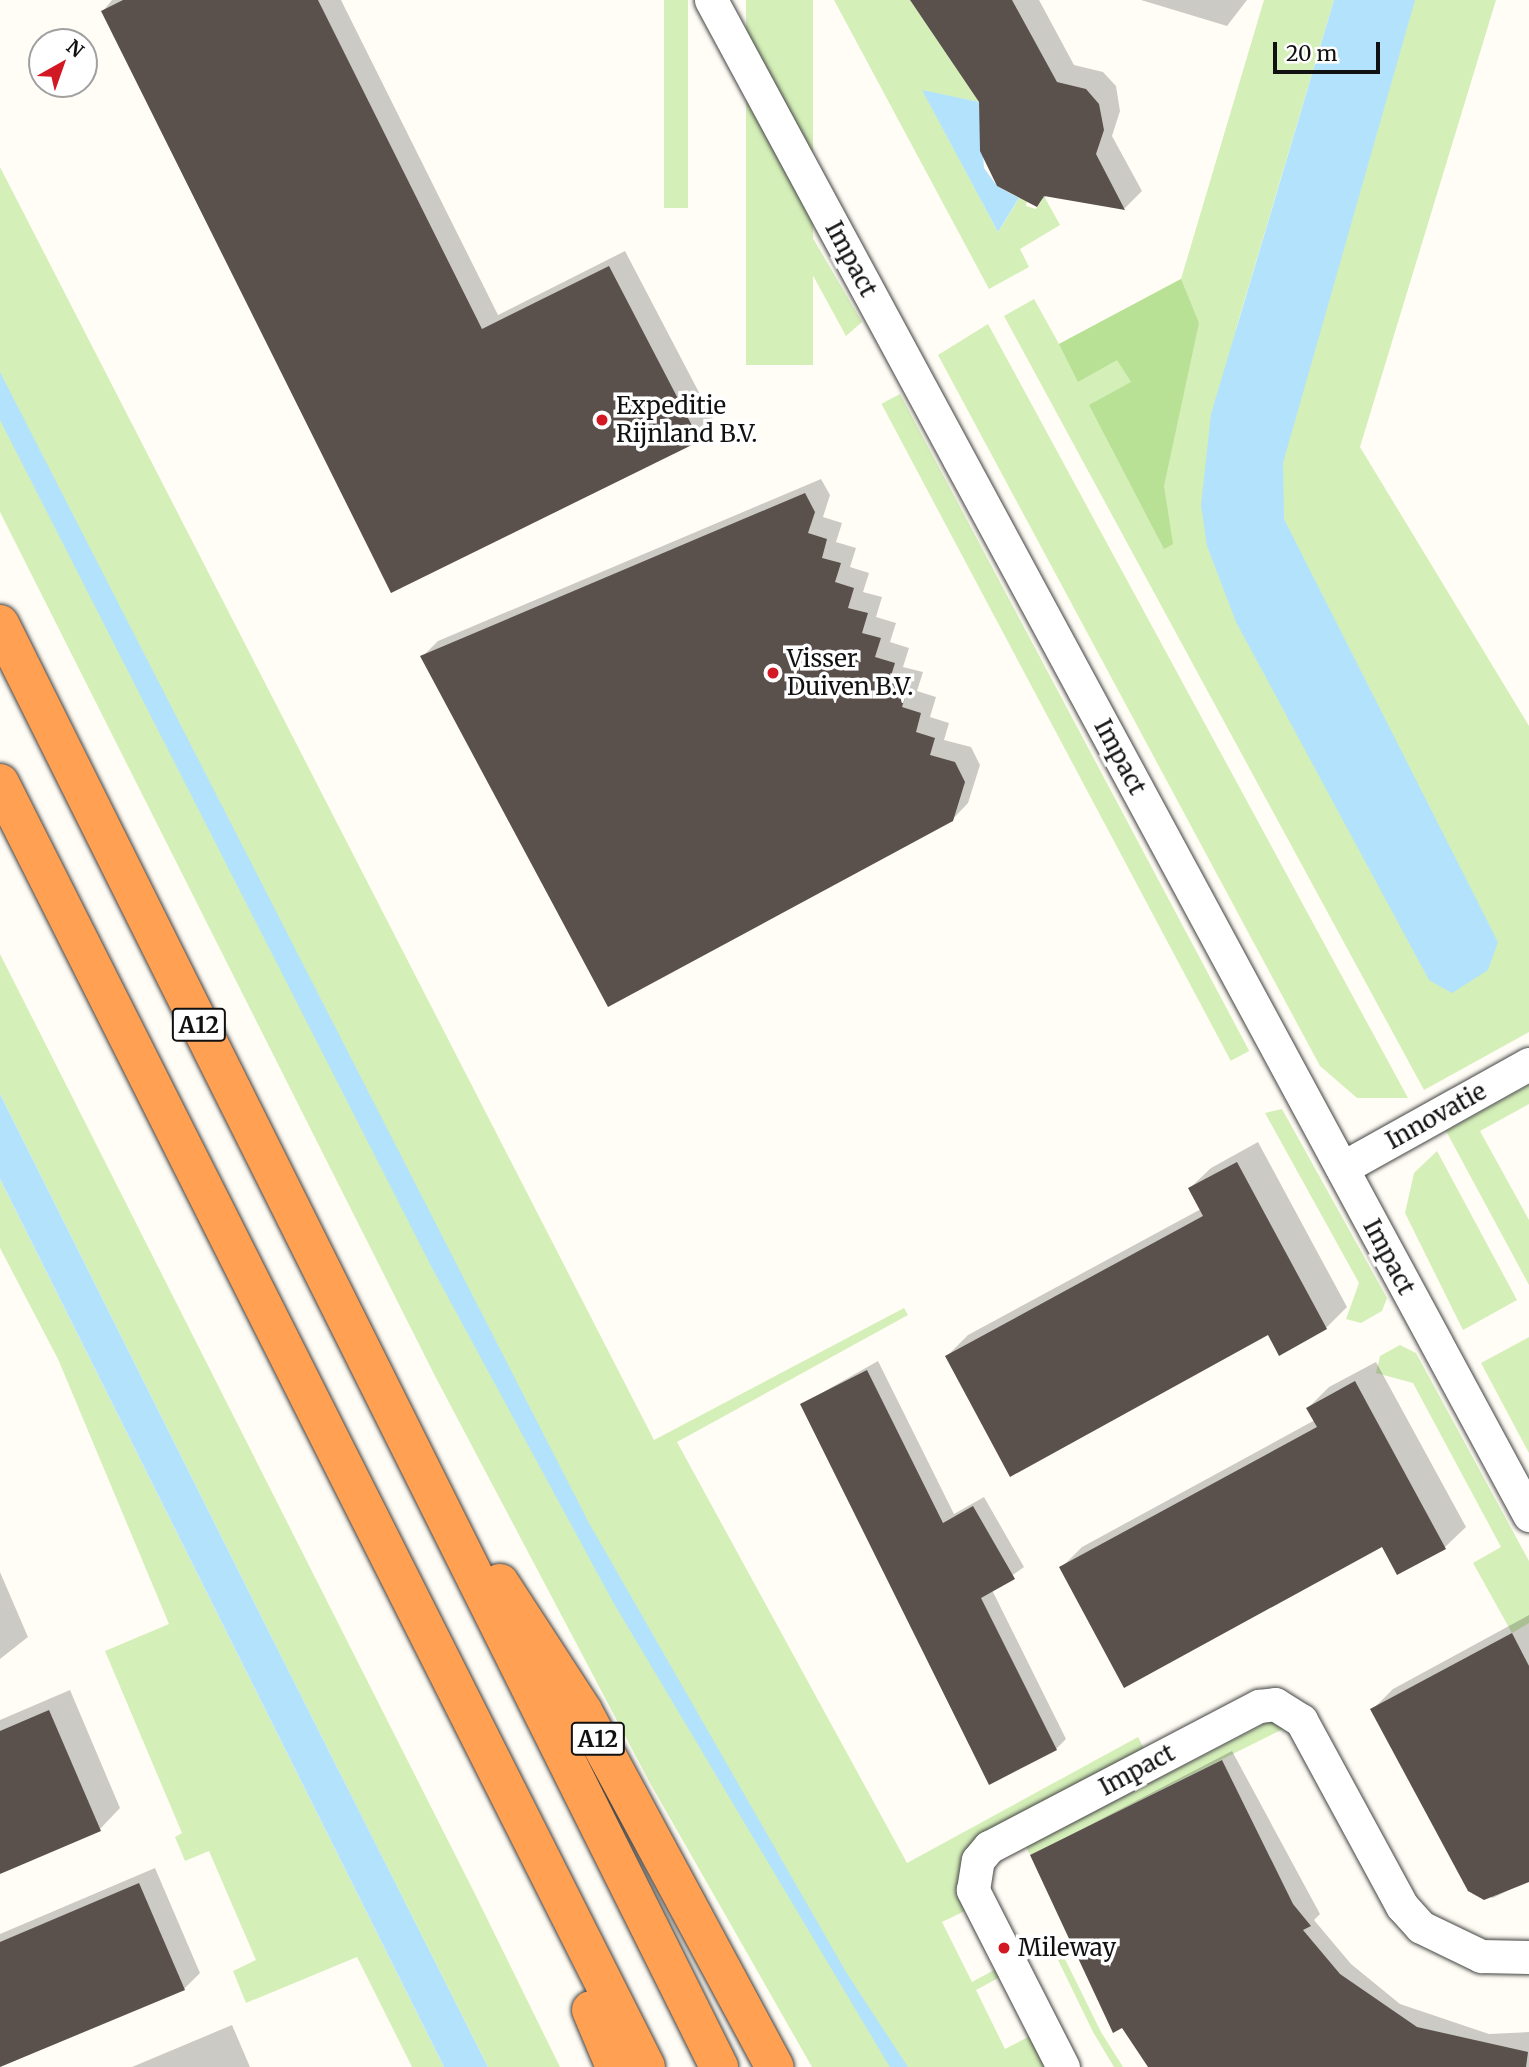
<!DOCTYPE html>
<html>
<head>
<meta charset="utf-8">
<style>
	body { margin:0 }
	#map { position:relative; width:1529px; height:2067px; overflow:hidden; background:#fffdf5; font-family:Merriweather,serif }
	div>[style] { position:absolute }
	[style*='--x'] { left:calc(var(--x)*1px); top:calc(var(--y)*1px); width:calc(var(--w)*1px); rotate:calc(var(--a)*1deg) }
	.green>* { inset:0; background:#d5efb9; transform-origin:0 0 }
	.forest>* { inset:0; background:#b9e196 }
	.water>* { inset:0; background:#b3e2fc }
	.shadow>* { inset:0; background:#0003 }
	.building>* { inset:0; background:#5b514c }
	.roads { filter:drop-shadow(0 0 2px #444) drop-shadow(0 0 2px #444) }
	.street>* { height:33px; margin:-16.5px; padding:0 16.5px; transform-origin:16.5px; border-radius:16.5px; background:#fff }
	.highway>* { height:38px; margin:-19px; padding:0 19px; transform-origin:19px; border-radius:19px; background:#ffa053 }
	.dots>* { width:19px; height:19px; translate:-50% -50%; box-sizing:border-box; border:4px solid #fff; border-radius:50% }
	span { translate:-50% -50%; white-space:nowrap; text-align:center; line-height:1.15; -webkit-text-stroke:7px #fff; paint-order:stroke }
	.shield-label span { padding:2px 5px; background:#fff; border:2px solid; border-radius:5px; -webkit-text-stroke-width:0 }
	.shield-label { font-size:23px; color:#111; font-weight:700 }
	.street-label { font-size:24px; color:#111 }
	.poi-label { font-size:24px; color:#111 }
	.left { translate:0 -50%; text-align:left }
	.north { position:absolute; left:28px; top:28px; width:70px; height:70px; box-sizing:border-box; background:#fff; border:2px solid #a0a0a0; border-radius:50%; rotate:40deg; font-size:19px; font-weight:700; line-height:28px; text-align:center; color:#111 }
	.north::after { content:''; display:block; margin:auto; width:24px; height:32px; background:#d11823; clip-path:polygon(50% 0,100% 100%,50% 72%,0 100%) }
	.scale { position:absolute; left:1273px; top:42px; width:107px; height:32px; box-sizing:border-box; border:4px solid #111; border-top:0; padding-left:9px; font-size:21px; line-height:24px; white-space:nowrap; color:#111; -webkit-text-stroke:5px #fff; paint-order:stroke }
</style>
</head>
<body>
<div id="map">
	<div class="green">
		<div style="left:664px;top:0;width:24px;height:208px"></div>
		<div style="left:746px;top:0;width:67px;height:365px"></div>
		<div style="clip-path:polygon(834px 0,910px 0,979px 102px,923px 91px,998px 232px,1031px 179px,1026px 206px,1036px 209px,1044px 196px,1060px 225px,1020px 249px,1029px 267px,989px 289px)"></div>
		<div style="clip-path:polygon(1264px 0,1334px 0,1236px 329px,1238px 625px,1283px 708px,1288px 544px,1277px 469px,1400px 0,1496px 0,1360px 447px,1529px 726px,1529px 1032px,1424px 1090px,1004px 316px,1034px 299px,1059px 344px,1181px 279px)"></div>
		<div style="clip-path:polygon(0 167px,654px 1440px,904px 1308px,908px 1315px,677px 1442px,907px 1863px,1138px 1737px,1144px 1748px,961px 1862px,967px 1910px,942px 1922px,972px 1982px,996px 1969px,1000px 1977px,976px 1990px,1005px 2049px,1030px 2036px,1046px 2067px,812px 2067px,650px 1783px,435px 1376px,0 512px)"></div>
		<div style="clip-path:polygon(797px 211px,862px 322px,846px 336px,780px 215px)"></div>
		<div style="clip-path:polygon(988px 324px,1408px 1098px,1357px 1098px,1320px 1066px,938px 355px)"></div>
		<div style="left:900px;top:394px;width:744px;height:21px;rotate:62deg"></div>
		<div style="clip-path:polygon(0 954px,475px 1894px,560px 2067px,488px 2067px,270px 1634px,0 1094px)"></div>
		<div style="clip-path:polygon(1529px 1085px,1529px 1104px,1480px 1131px,1529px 1220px,1529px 1285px,1446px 1131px)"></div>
		<div style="clip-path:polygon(1282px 1109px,1387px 1298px,1382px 1311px,1361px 1323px,1346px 1319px,1359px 1283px,1265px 1113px)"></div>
		<div style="clip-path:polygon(1437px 1151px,1517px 1300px,1463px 1330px,1405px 1213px,1414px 1173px)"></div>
		<div style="clip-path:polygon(0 1179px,444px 2067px,412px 2067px,357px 1957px,246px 2003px,233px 1971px,256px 1960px,209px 1851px,185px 1861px,175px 1837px,182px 1833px,105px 1651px,169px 1624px,58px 1359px,0 1248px)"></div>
		<div style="clip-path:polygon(1529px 1337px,1529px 1453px,1481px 1363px)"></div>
		<div style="clip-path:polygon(1400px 1345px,1416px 1353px,1529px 1561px,1529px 1623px,1512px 1633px,1473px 1563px,1501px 1547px,1413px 1383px,1376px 1373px,1380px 1356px)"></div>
		<div style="clip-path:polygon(1270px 1721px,1287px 1727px,1030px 1855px,1026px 1847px)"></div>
		<div style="clip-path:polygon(1064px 1957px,1101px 2032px,1123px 2067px,1114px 2067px,1093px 2032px,1058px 1960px)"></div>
	</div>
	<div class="forest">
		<div style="clip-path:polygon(1181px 279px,1199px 323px,1164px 486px,1173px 544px,1164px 549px,1089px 405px,1131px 382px,1117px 360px,1078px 382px,1059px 344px)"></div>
	</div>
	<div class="water">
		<div style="clip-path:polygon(1334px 0,1415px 0,1283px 463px,1284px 519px,1498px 942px,1488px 970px,1452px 993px,1429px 980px,1236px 622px,1207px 546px,1201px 505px,1211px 414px)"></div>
		<div style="clip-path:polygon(922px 90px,979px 102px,984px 168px,997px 186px,1019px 198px,998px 232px)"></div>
		<div style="clip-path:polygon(0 372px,589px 1523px,846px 1972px,908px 2067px,890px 2067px,885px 2059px,613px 1602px,431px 1266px,0 420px)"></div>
		<div style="clip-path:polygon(0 1094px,270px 1634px,488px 2067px,444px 2067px,0 1179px)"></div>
	</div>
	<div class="shadow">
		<div style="clip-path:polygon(112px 0,341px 0,498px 315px,625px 251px,715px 423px,699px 439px,392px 590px,103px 11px)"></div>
		<div style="clip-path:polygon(912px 0,1039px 0,1074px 65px,1103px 72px,1116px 86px,1120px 111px,1112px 136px,1142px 191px,1125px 208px,1047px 195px,1037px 204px,981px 102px)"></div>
		<div style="clip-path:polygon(1141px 0,1247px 0,1227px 26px)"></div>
		<div style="clip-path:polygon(821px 479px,830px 495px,823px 517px,842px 523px,836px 542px,856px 548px,850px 567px,869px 573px,863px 592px,882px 597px,876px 617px,896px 623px,890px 642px,909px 648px,903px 667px,923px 672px,917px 691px,936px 697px,930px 717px,949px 723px,944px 740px,971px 747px,980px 765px,968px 803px,952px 820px,422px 657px,438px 641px)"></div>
		<div style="clip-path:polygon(1258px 1142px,1347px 1307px,1326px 1328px,947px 1356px,968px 1335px,1201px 1209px,1190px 1188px,1211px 1168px)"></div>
		<div style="clip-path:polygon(878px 1361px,954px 1514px,984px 1497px,1024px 1567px,992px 1590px,1066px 1739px,1056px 1749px,802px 1404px)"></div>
		<div style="clip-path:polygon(1376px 1362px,1466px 1527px,1445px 1547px,1398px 1573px,1383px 1545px,1061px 1568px,1082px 1547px,1315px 1420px,1308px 1408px,1329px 1387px)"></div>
		<div style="clip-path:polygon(0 1572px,28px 1637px,0 1659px)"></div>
		<div style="clip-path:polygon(1529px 1615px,1529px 1880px,1493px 1898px,1469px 1889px,1372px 1710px,1393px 1689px)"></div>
		<div style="clip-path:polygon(70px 1690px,120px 1808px,100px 1829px,0 1872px,0 1720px)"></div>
		<div style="clip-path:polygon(1232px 1751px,1320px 1914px,1314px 1920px,1351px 1964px,1400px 2004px,1489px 2034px,1529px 2032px,1529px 2067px,1151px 2067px,1032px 1855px)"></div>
		<div style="clip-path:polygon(155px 1868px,200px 1973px,184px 1989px,0 2067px,0 1934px)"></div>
		<div style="clip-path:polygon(232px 2025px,250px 2067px,132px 2067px)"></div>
	</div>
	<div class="building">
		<div style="clip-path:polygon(123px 0,318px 0,482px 329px,609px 266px,700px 441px,391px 593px,101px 11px)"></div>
		<div style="clip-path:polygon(910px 0,1012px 0,1057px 82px,1086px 89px,1099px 104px,1104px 130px,1096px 154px,1125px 210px,1044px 196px,1037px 207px,997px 186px,980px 151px,979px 102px)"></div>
		<div style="clip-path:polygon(805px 493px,815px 512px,808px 533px,827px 539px,822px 558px,841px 563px,835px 582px,854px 588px,848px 608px,868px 613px,862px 633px,881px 638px,875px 657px,895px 663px,889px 682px,908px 688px,902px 707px,921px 713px,916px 732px,935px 738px,930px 755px,955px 762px,965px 782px,953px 821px,608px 1007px,420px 656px)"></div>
		<div style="clip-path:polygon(1237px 1162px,1327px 1329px,1279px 1356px,1268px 1335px,1010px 1477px,945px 1356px,1203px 1216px,1188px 1188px)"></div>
		<div style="clip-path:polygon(867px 1370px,943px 1523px,973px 1506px,1015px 1579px,981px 1598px,1057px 1750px,989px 1785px,800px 1404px)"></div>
		<div style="clip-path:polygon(1355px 1381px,1446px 1549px,1397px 1575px,1382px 1547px,1124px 1688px,1059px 1567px,1317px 1427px,1306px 1408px)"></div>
		<div style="clip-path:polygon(1512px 1633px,1529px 1666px,1529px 1882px,1484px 1900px,1468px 1891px,1370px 1709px)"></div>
		<div style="clip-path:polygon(49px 1710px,101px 1831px,0 1874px,0 1731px)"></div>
		<div style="clip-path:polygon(1222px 1760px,1293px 1904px,1311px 1926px,1303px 1930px,1340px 1974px,1417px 2027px,1528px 2052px,1526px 2067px,1148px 2067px,1122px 2028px,1113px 2033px,1030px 1855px)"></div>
		<div style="clip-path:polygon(139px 1883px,185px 1990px,0 2067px,0 1942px)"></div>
	</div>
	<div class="roads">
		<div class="street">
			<div style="--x:711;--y:0;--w:1722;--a:61.63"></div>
			<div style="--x:1342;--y:1168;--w:214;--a:-29.1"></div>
			<div style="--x:1063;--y:2067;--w:199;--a:-117"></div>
			<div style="--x:973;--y:1890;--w:30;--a:-81"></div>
			<div style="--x:978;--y:1860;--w:17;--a:-50"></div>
			<div style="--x:989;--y:1847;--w:305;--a:-27.6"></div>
			<div style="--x:1259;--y:1706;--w:16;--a:-7"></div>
			<div style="--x:1275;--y:1704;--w:31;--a:32"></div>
			<div style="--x:1301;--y:1720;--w:212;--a:61.5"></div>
			<div style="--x:1402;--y:1906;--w:28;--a:48"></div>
			<div style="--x:1421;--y:1927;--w:67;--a:25.8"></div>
			<div style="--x:1481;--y:1956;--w:48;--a:1.2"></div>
		</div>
		<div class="highway">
			<div style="--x:0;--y:624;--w:1612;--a:63.51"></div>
			<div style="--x:0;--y:783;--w:1437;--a:63.29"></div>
			<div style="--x:500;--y:1583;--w:153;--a:57"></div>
			<div style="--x:583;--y:1711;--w:404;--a:61.7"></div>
			<div style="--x:591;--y:2010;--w:62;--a:67.2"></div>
		</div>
	</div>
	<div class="dots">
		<div style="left:602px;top:420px;background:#d11823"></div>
		<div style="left:773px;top:673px;background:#d11823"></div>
		<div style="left:1004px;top:1948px;background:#d11823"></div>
	</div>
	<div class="shield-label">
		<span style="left:199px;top:1025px">A12</span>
		<span style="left:598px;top:1739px">A12</span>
	</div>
	<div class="street-label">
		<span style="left:851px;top:259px;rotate:62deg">Impact</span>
		<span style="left:1120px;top:757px;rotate:62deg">Impact</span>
		<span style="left:1436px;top:1116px;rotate:-29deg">Innovatie</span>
		<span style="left:1389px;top:1257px;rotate:62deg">Impact</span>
		<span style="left:1137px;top:1770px;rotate:-28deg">Impact</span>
	</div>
	<div class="poi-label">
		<span class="left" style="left:616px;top:420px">Expeditie<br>Rijnland B.V.</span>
		<span class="left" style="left:787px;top:673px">Visser<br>Duiven B.V.</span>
		<span class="left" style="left:1018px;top:1948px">Mileway</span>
	</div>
	<div class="north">N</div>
	<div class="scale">20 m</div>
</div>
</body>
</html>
